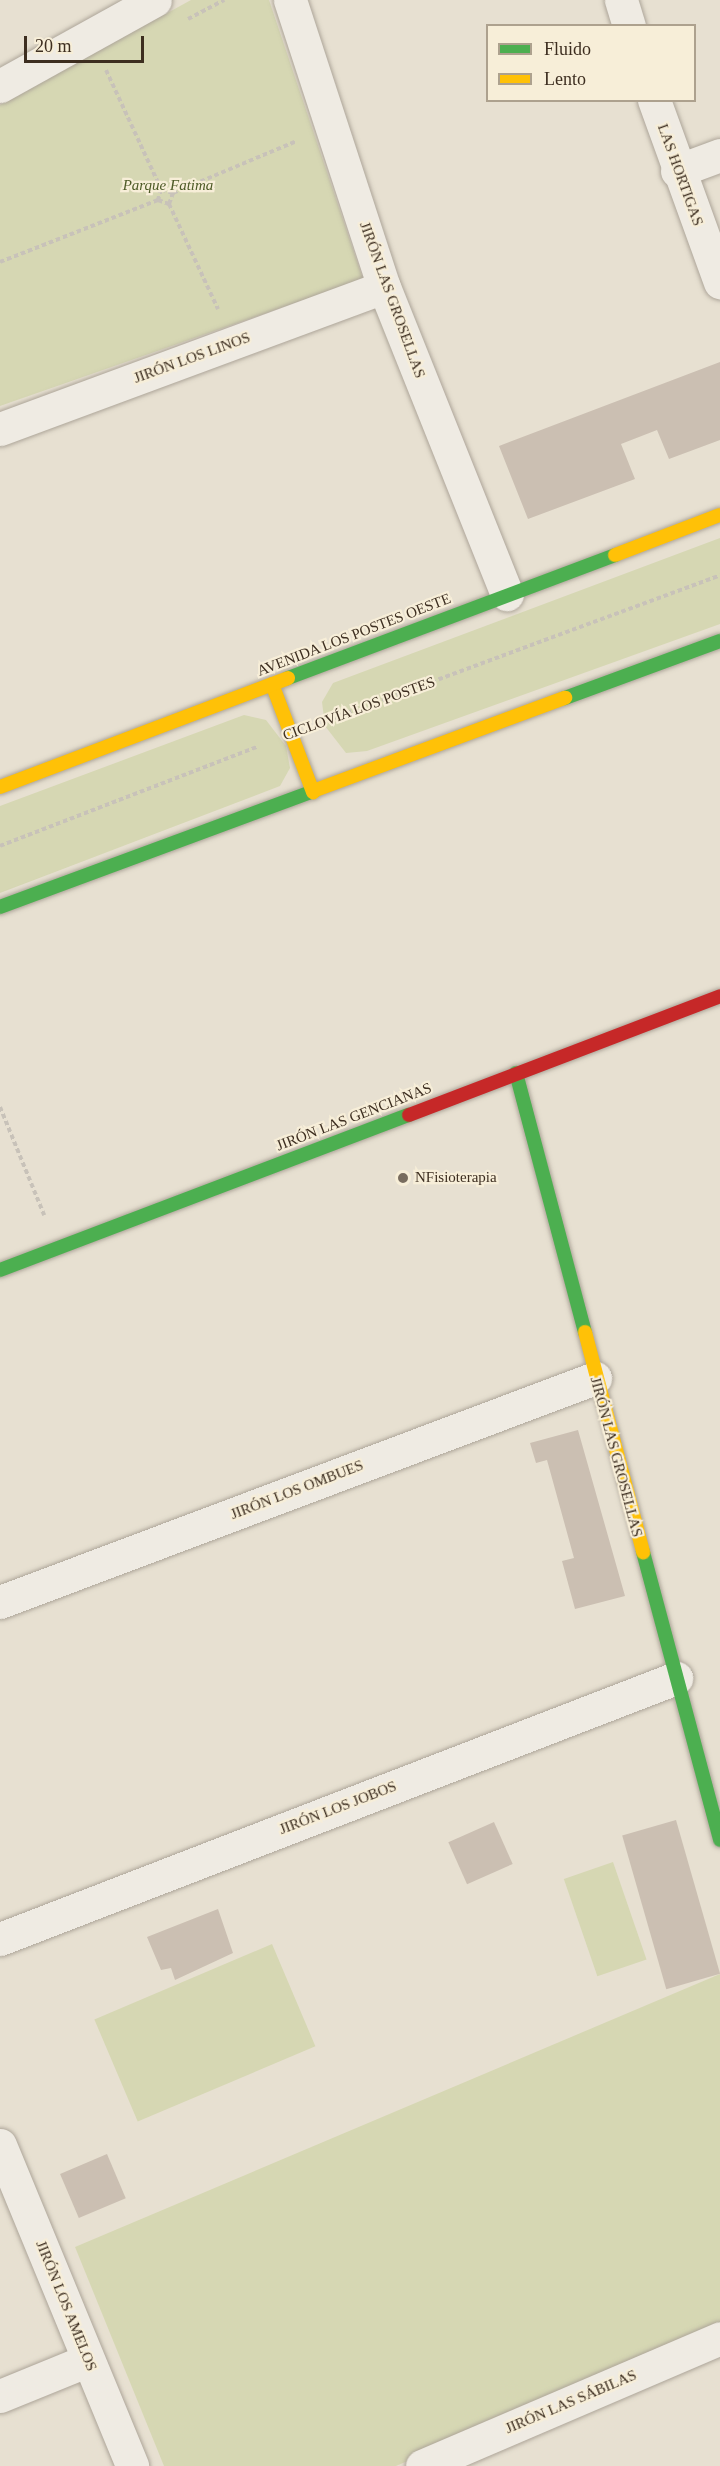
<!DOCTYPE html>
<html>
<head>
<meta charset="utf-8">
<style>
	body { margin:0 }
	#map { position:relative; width:720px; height:2466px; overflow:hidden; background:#e7e0d1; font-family:"Times New Roman",serif }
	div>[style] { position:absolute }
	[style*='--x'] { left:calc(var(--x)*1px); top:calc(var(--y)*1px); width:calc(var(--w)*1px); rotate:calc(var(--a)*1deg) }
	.green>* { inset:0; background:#d6d7b3; transform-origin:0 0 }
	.building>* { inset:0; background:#cbbfb2; transform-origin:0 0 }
	.path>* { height:4px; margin-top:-2px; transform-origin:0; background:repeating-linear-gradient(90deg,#c8c2b9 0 4.5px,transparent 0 7.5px) }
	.roads { filter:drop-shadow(0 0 2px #ada599) drop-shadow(0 0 2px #ada599) }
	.street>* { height:33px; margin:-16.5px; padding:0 16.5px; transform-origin:16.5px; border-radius:16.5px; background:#efebe3 }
	.fast>* { height:14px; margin:-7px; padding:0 7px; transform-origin:7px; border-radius:7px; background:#4caf50 }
	.slow>* { height:14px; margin:-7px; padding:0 7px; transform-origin:7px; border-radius:7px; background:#ffc107 }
	.jam>* { height:14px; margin:-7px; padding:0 7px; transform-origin:7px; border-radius:7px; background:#c62828 }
	.dots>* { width:16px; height:16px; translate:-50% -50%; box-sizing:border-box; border:3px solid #f7eed8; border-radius:50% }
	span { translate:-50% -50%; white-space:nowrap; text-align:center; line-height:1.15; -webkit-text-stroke:4.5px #f7eed8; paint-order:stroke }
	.street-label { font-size:15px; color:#3d2e20 }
	.park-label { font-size:15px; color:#4d5a26; font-style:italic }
	.poi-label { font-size:15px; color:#3d2e20 }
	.left { translate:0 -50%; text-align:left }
	.legend { position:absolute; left:486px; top:24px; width:210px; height:78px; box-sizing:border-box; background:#f7eed8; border:2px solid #ada18e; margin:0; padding:8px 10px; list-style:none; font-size:18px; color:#3d2e20 }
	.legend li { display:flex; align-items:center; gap:12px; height:30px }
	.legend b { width:30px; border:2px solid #ada18e }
	.scale { position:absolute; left:24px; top:36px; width:120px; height:27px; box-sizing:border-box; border:3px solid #3d2e20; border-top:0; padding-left:8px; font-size:18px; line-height:21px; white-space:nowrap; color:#3d2e20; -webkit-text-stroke:4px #f7eed8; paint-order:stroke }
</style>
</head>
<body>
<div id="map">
	<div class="green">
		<div style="clip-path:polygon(191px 0,269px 0,363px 279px,0 406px,0 105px)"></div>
		<div style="clip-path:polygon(720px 538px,720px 624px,367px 751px,346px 753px,325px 726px,322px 702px,333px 683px)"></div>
		<div style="clip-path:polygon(244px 715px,266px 720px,286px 746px,290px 768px,280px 786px,0 893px,0 806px)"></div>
		<div style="left:613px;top:1862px;width:103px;height:52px;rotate:71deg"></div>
		<div style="left:272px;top:1944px;width:111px;height:193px;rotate:67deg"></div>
		<div style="clip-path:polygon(720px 1974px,720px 2325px,396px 2466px,164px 2466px,75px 2247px)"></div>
	</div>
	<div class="building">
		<div style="clip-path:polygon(720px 362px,720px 440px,669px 459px,657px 430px,621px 444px,635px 479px,528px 519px,499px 446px)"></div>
		<div style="clip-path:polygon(578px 1430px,625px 1596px,575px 1609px,562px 1561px,574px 1558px,547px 1460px,536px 1463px,530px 1443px)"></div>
		<div style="left:676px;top:1820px;width:160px;height:56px;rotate:74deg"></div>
		<div style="left:494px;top:1822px;width:46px;height:50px;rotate:66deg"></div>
		<div style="clip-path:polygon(218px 1909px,233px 1953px,175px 1980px,171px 1968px,161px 1970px,147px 1937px)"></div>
		<div style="left:107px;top:2154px;width:48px;height:51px;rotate:67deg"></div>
	</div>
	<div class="path">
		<div style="--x:188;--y:19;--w:41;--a:-27.8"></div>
		<div style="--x:106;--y:70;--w:131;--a:65.2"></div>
		<div style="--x:173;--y:193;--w:134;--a:-22.8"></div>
		<div style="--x:169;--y:204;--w:116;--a:65"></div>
		<div style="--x:0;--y:262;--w:170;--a:-21.4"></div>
		<div style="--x:158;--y:200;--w:12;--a:20"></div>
		<div style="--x:169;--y:204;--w:12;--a:-70"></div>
		<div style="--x:173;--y:193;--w:13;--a:-162"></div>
		<div style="--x:161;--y:189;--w:11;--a:105"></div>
		<div style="--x:326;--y:721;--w:420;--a:-20.3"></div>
		<div style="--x:0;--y:846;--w:275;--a:-21.1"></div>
		<div style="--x:0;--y:1107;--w:117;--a:67.8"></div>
	</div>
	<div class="roads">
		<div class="street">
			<div style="--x:290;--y:0;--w:302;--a:71.9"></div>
			<div style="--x:384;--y:287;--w:331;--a:68.2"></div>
			<div style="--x:621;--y:0;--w:27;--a:73"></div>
			<div style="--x:0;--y:86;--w:177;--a:-29"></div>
			<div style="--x:654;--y:100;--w:194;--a:70.1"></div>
			<div style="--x:677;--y:171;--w:46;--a:-20.4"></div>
			<div style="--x:0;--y:429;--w:409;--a:-20.3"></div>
			<div style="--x:0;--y:1602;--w:636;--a:-20.63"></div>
			<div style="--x:0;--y:1939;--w:725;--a:-21.11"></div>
			<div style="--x:0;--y:2145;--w:347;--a:67.6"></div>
			<div style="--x:0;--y:2396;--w:95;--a:-22.2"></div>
			<div style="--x:422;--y:2466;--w:324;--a:-23.2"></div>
		</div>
		<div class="fast">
			<div style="--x:288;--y:678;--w:349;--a:-20.6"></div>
			<div style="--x:565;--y:698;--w:165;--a:-20.2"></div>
			<div style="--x:0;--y:907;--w:334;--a:-20.3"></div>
			<div style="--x:516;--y:1073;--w:268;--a:75.1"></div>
			<div style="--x:0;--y:1270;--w:437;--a:-20.8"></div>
			<div style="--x:643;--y:1552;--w:298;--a:75"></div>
		</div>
		<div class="slow">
			<div style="--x:615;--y:555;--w:112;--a:-20.9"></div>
			<div style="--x:272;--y:684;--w:116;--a:69.2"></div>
			<div style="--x:0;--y:787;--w:308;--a:-20.7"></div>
			<div style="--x:313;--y:791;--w:269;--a:-20.3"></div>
			<div style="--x:585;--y:1332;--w:228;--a:75.2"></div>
		</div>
		<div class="jam">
			<div style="--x:409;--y:1115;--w:333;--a:-20.9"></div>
		</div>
	</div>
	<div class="dots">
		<div style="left:403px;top:1178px;background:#786c5e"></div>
	</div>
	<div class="street-label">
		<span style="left:680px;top:175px;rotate:70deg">LAS HORTIGAS</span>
		<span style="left:392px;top:300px;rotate:70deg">JIRÓN LAS GROSELLAS</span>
		<span style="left:192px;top:358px;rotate:-20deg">JIRÓN LOS LINOS</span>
		<span style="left:354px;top:635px;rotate:-21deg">AVENIDA LOS POSTES OESTE</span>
		<span style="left:359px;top:709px;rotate:-20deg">CICLOVÍA LOS POSTES</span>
		<span style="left:354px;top:1117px;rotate:-21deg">JIRÓN LAS GENCIANAS</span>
		<span style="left:616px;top:1457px;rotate:75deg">JIRÓN LAS GROSELLAS</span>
		<span style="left:297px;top:1490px;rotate:-21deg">JIRÓN LOS OMBUES</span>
		<span style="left:338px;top:1808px;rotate:-21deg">JIRÓN LOS JOBOS</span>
		<span style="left:66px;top:2306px;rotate:68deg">JIRÓN LOS AMELOS</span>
		<span style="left:571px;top:2402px;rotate:-23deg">JIRÓN LAS SÁBILAS</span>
	</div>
	<div class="park-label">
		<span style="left:168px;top:186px">Parque Fatima</span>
	</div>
	<div class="poi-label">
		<span class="left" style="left:415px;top:1178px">NFisioterapia</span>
	</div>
	<ul class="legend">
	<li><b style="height:8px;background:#4caf50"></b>Fluido</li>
	<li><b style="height:8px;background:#ffc107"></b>Lento</li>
	</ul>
	<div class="scale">20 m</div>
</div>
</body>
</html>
